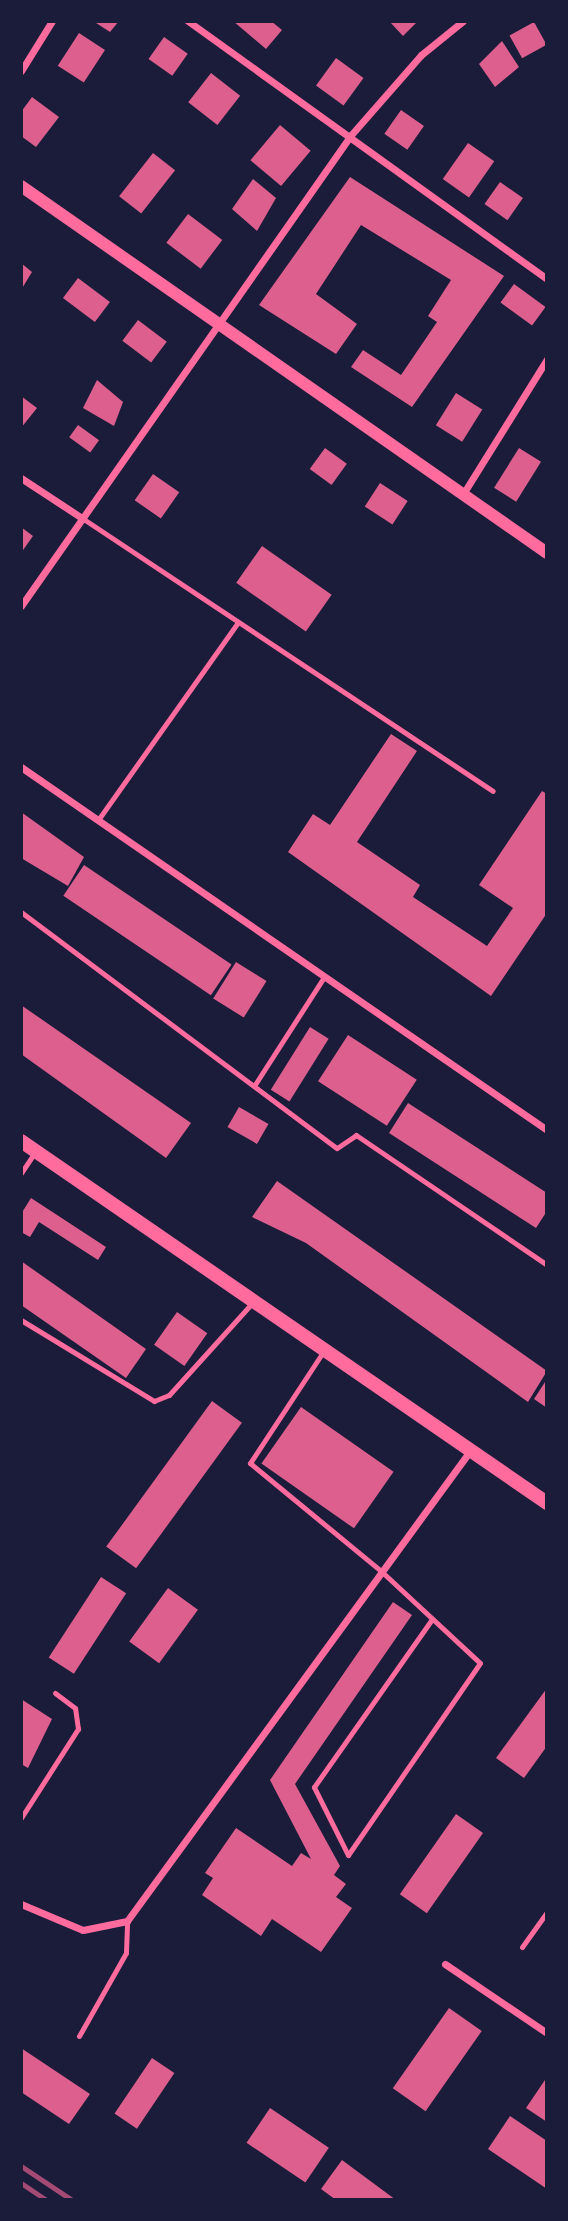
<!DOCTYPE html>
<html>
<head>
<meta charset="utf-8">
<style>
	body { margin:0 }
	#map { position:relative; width:568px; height:2221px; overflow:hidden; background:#1b1b3a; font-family:"Fira Sans",sans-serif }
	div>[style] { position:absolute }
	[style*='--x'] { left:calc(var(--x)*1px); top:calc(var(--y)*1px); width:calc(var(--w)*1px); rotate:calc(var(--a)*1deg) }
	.building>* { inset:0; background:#dd5f8e; transform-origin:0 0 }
	.service>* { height:5px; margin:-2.5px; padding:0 2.5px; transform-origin:2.5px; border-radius:2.5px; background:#ff6b9d }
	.minor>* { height:7px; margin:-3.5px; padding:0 3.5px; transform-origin:3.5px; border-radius:3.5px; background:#ff6b9d }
	.tertiary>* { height:12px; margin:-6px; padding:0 6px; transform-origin:6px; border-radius:6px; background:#ff6b9d }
	.secondary>* { height:14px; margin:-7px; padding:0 7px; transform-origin:7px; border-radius:7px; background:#ff6b9d }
	.rail>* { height:5px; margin:-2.5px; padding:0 2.5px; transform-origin:2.5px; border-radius:2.5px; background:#a44b75 }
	span { translate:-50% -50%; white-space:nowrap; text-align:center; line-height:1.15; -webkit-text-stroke:5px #1b1b3a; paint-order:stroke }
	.frame { position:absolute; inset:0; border:23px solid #1b1b3a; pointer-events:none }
</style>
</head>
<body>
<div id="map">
	<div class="building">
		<div style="clip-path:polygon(93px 21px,119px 21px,110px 32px)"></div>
		<div style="clip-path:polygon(233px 21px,271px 21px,282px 30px,266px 49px)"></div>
		<div style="clip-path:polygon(389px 21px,418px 21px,403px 36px)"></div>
		<div style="left:534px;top:22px;width:26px;height:28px;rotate:61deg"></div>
		<div style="left:79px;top:33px;width:31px;height:39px;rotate:33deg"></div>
		<div style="left:164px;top:37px;width:29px;height:27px;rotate:35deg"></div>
		<div style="clip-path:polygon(502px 41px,519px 67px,495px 87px,479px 64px)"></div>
		<div style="left:336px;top:58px;width:34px;height:34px;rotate:36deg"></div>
		<div style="left:211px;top:73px;width:37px;height:37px;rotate:38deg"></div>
		<div style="clip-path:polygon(32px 97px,59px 117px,36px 147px,21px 136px,21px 112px)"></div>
		<div style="left:401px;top:110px;width:28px;height:29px;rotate:35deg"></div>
		<div style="left:280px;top:125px;width:40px;height:46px;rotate:40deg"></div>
		<div style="left:468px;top:143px;width:32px;height:44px;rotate:35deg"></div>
		<div style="left:153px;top:153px;width:28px;height:55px;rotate:38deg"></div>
		<div style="clip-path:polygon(350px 177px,504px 276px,412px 407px,351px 367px,363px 350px,401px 375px,437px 322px,428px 316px,451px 280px,361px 225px,316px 294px,357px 324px,336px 354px,259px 305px)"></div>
		<div style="clip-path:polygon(253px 179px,276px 198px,257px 231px,232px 209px)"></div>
		<div style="left:500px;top:182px;width:28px;height:27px;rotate:35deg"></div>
		<div style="left:188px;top:214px;width:43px;height:36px;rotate:37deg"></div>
		<div style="clip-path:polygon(21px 263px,32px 272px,21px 290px)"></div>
		<div style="left:78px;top:278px;width:40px;height:25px;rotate:37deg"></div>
		<div style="left:514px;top:284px;width:39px;height:23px;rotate:36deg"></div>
		<div style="left:138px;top:320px;width:36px;height:26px;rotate:37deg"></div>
		<div style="clip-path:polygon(97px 380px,123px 402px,114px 426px,83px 408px)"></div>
		<div style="left:456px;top:393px;width:31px;height:38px;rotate:32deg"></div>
		<div style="clip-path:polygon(21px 396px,37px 408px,21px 428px)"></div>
		<div style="left:78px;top:425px;width:26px;height:15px;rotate:36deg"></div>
		<div style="left:325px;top:448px;width:27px;height:26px;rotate:36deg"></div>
		<div style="left:519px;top:448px;width:26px;height:47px;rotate:32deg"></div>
		<div style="left:153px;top:474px;width:32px;height:32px;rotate:35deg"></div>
		<div style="left:380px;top:483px;width:33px;height:28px;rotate:33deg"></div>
		<div style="clip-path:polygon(21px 527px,33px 536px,21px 553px)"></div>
		<div style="left:262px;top:546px;width:85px;height:45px;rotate:35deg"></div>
		<div style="clip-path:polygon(391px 734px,417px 751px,357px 842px,420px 885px,413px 897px,487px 946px,513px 908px,479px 885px,542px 791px,547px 794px,547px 913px,491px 996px,288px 852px,313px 814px,330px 825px)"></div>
		<div style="clip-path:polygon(21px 812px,84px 857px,68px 886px,21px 858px)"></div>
		<div style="left:84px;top:865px;width:178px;height:37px;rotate:34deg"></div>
		<div style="left:236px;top:962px;width:36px;height:43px;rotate:32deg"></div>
		<div style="clip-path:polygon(21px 1005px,191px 1123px,166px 1158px,21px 1054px)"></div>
		<div style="left:310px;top:1027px;width:22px;height:74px;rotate:32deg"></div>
		<div style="left:348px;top:1035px;width:82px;height:55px;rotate:33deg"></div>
		<div style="clip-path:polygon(408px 1103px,547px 1193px,547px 1211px,536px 1228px,389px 1133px)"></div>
		<div style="left:239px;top:1107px;width:34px;height:23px;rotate:30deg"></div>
		<div style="clip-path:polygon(277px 1181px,547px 1371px,528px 1402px,306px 1243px,252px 1217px)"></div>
		<div style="clip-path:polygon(31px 1198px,106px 1247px,98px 1260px,39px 1222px,30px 1237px,21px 1232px,21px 1214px)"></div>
		<div style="clip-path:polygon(21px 1261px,146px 1349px,126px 1378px,21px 1305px)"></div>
		<div style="left:177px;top:1312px;width:37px;height:40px;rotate:35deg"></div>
		<div style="clip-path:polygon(547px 1379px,547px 1408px,534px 1399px)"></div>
		<div style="left:212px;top:1401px;width:37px;height:180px;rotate:36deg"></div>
		<div style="left:301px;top:1407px;width:113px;height:69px;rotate:35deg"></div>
		<div style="left:101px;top:1577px;width:30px;height:96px;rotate:33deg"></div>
		<div style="left:168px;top:1588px;width:37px;height:66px;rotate:36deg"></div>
		<div style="clip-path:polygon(393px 1602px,412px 1615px,295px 1784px,340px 1866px,334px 1875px,346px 1884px,336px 1897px,352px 1908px,321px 1952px,272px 1919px,261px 1936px,202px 1895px,213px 1878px,205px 1873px,236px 1828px,292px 1866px,301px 1853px,311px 1859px,270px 1780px)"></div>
		<div style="clip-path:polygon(547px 1688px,547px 1746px,524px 1778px,496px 1758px)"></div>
		<div style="clip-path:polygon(21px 1699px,52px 1719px,28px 1768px,21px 1764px)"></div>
		<div style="left:456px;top:1814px;width:33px;height:98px;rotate:35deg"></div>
		<div style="left:449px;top:2008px;width:40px;height:98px;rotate:35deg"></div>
		<div style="clip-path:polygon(21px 2048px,90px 2094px,69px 2124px,21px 2092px)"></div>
		<div style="left:152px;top:2058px;width:27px;height:67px;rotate:34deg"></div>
		<div style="clip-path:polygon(547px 2077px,547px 2122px,526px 2108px)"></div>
		<div style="left:270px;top:2108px;width:71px;height:42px;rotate:34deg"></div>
		<div style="clip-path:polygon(510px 2116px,547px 2141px,547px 2189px,488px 2149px)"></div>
		<div style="clip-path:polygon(342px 2160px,396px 2200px,336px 2200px,321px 2189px)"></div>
	</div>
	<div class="service">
		<div style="--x:82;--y:518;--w:493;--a:33.6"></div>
		<div style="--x:98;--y:820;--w:242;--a:-54.7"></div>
		<div style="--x:21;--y:912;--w:394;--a:36.8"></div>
		<div style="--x:337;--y:1148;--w:23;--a:-34"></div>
		<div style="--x:356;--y:1135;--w:231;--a:34.2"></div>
		<div style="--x:254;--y:1086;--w:130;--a:-57.3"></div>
		<div style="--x:21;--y:1173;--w:23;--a:-56"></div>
		<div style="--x:21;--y:1320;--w:156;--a:31.3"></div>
		<div style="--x:154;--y:1401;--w:16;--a:-22"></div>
		<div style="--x:169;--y:1395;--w:125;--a:-47.9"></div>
		<div style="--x:323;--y:1352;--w:133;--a:123.3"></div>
		<div style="--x:250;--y:1463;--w:170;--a:39.5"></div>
		<div style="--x:381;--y:1571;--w:135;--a:42.9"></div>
		<div style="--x:480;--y:1663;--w:233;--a:124.5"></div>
		<div style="--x:348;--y:1855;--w:76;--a:-116.6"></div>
		<div style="--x:314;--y:1787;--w:205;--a:-54.9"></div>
		<div style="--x:21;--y:1818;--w:106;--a:-57.4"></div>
		<div style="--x:78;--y:1729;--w:21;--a:-98"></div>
		<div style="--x:75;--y:1708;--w:25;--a:-143"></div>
		<div style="--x:522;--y:1947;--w:43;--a:-54.5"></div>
		<div style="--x:79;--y:2036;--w:95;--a:-60.5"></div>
		<div style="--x:126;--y:1953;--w:32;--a:-88"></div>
	</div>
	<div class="minor">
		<div style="--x:188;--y:21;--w:442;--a:35.7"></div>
		<div style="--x:21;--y:71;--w:59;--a:-58.2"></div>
		<div style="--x:21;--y:478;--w:73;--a:33.3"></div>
		<div style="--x:463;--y:494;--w:159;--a:-58.1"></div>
		<div style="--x:21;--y:606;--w:575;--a:-54.98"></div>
		<div style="--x:351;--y:135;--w:106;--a:-48.8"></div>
		<div style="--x:421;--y:55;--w:54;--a:-39"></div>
		<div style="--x:21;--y:767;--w:639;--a:34.61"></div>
		<div style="--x:21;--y:1904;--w:67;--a:22.8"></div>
		<div style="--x:83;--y:1930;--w:45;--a:-11.6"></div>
		<div style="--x:127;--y:1921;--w:582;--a:-53.88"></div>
		<div style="--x:445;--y:1964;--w:123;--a:34.1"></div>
	</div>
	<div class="tertiary">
		<div style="--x:21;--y:186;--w:641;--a:34.9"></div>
	</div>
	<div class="secondary">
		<div style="--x:21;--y:1141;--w:639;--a:34.54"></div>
	</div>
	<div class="rail">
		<div style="--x:21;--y:2166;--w:61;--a:33.7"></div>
		<div style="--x:21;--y:2183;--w:30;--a:34"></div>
	</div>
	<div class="frame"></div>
</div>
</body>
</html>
